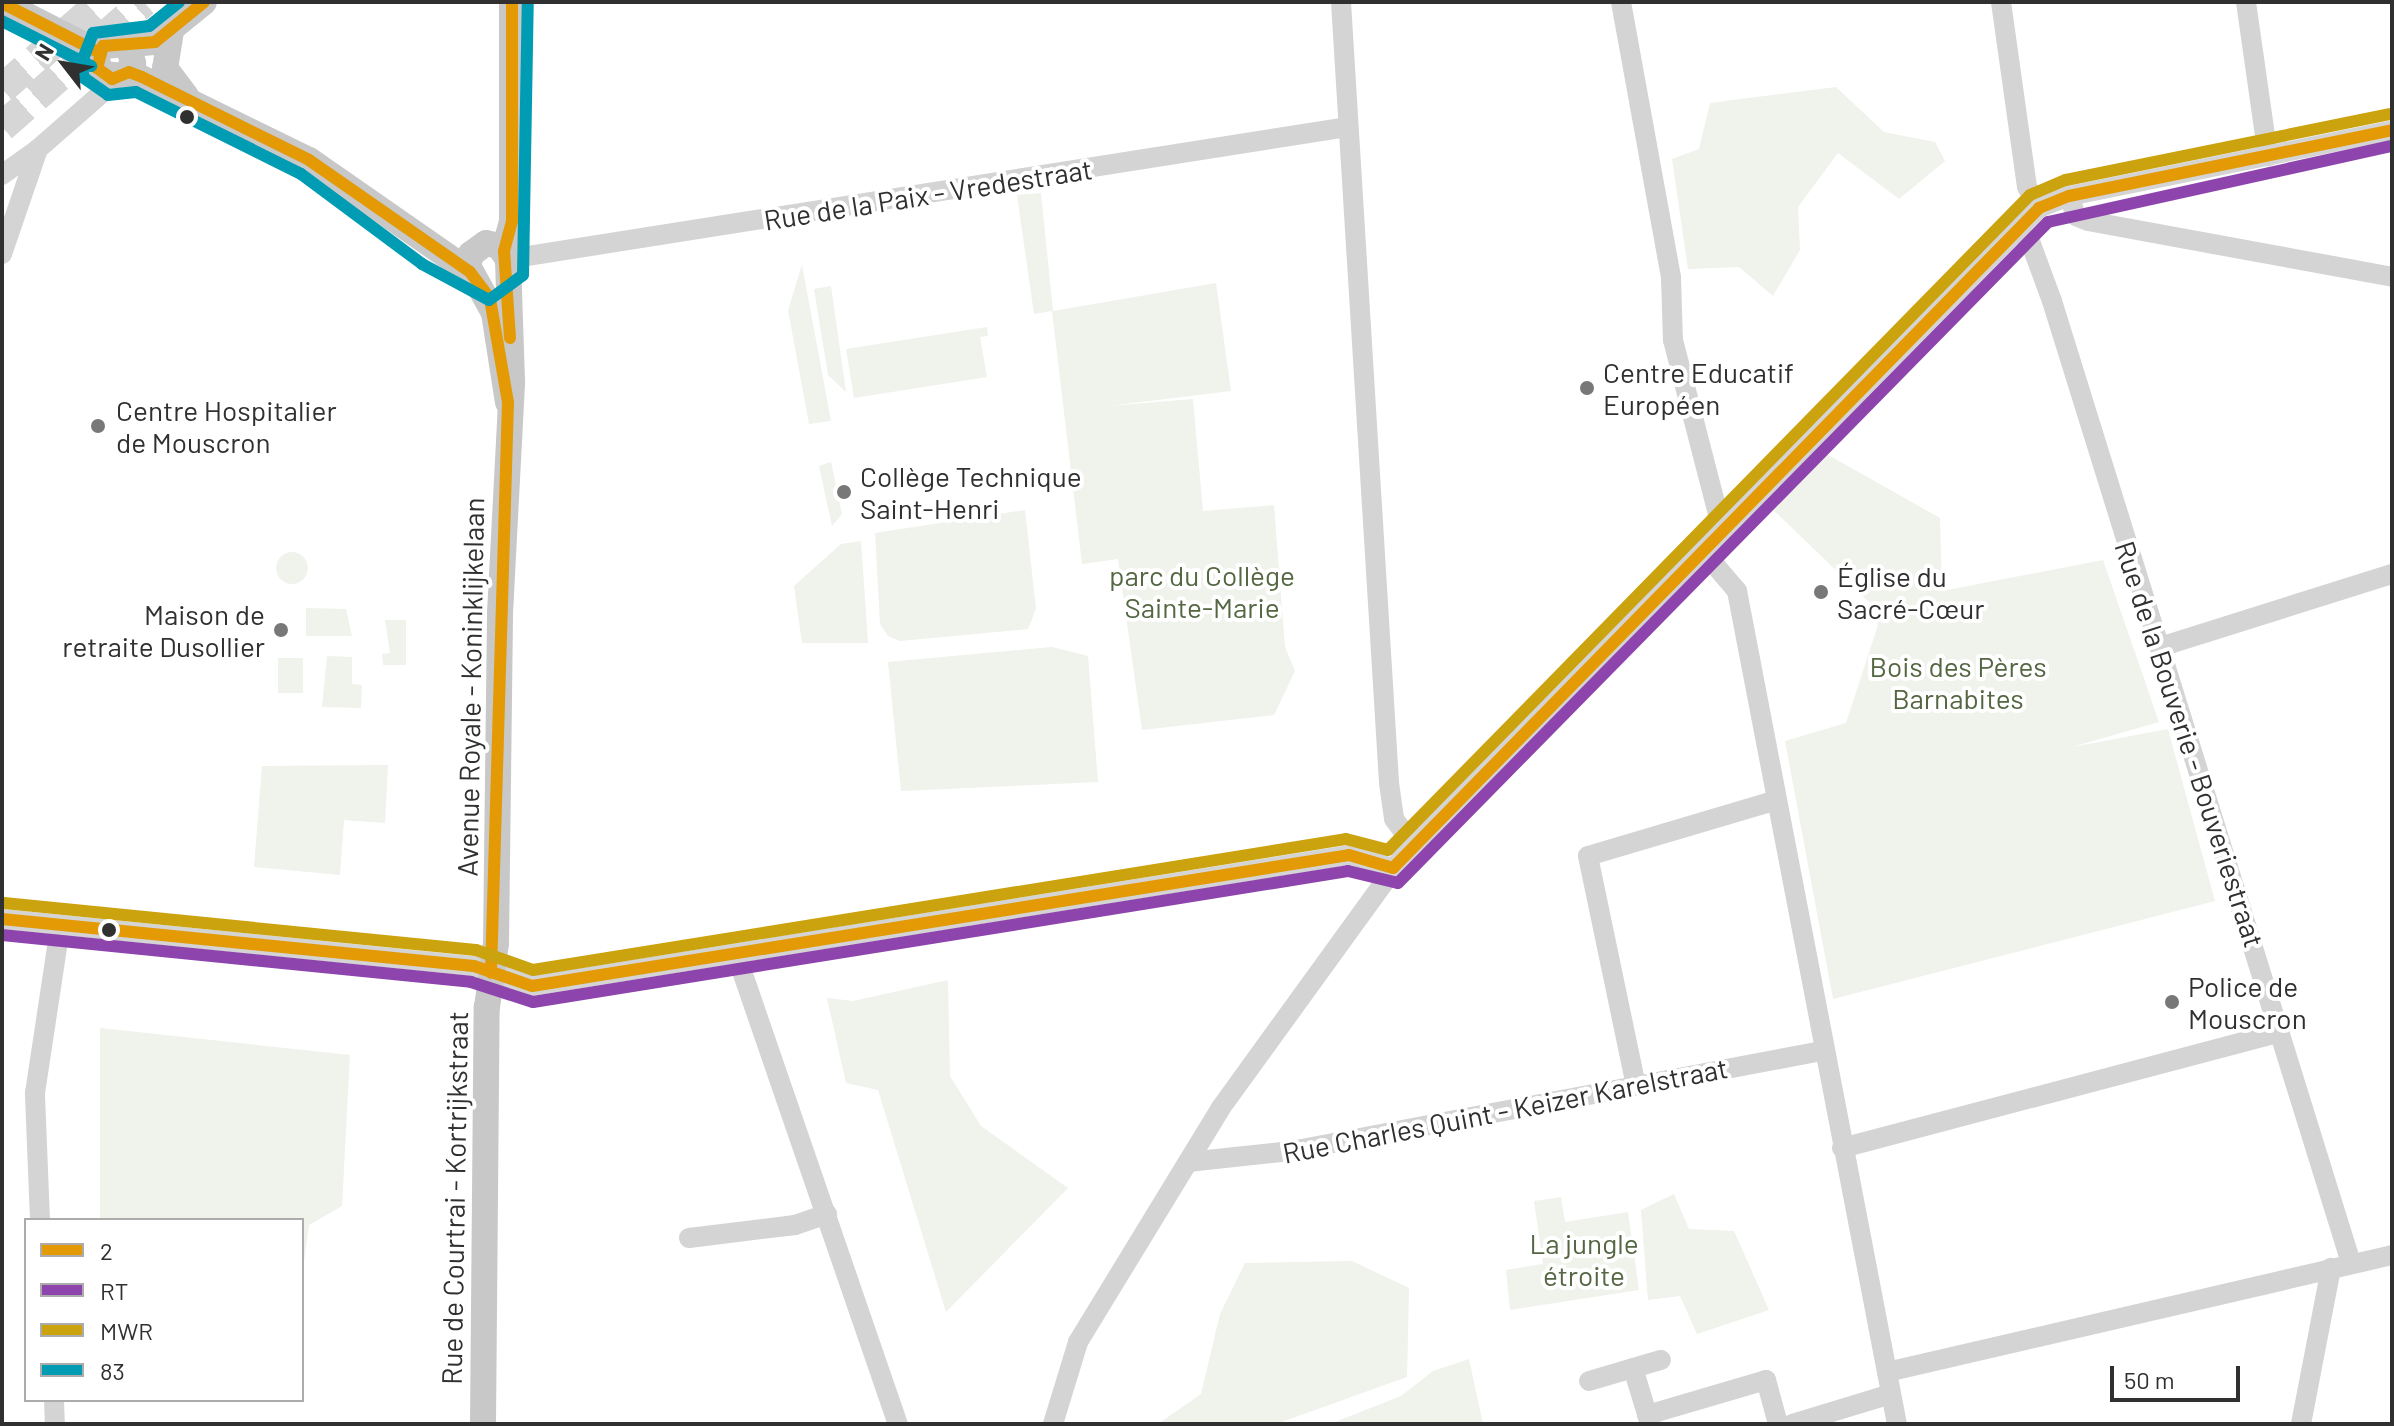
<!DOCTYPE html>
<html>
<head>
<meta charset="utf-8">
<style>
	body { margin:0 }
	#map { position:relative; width:2394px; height:1426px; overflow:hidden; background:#fff; font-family:Barlow,sans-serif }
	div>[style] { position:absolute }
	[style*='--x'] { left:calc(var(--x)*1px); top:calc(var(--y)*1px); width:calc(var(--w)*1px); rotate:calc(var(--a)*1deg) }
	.green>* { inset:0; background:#f0f2ec; transform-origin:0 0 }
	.round { border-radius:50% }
	.highway-tunnel>* { height:30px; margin-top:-15px; transform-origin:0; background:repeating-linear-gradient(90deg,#d6d6d6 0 30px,transparent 0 45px) }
	.minor>* { height:20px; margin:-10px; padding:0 10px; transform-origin:10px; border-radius:10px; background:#d4d4d4 }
	.major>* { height:26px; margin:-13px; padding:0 13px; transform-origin:13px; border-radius:13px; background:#c8c8c8 }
	.bus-1>* { height:12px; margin:-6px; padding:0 6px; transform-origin:6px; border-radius:6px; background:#e39a05 }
	.bus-2>* { height:12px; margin:-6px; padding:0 6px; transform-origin:6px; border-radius:6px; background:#8e44ad }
	.bus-3>* { height:12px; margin:-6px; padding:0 6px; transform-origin:6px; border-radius:6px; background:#cba30f }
	.bus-4>* { height:12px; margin:-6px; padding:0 6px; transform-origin:6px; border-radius:6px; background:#009cb4 }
	.dots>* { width:22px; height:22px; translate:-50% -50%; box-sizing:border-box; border:4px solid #fff; border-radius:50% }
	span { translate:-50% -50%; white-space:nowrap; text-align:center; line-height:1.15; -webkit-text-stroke:8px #fff; paint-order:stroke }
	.street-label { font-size:28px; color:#303030 }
	.poi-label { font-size:28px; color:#303030 }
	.left { translate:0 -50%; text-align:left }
	.right { translate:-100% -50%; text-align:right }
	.park-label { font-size:28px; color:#546742 }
	.frame { position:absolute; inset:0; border:4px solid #303030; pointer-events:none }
	.legend { position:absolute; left:24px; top:1218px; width:280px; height:184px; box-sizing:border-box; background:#fff; border:2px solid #acacac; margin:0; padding:10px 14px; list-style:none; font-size:24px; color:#303030 }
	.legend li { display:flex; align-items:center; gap:16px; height:40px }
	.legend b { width:40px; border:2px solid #acacac }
	.north { position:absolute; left:24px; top:24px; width:80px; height:80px; -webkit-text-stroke:6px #fff; paint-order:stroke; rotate:301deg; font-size:22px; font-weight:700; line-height:32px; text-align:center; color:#303030 }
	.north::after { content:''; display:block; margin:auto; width:28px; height:36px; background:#303030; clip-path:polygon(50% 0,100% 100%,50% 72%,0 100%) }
	.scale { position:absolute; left:2110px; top:1366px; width:130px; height:36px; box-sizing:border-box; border:4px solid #303030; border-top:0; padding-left:10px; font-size:24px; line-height:28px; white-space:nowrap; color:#303030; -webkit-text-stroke:6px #fff; paint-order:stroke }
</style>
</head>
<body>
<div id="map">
	<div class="green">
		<div style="clip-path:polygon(1836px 87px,1884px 132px,1935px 142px,1945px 161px,1899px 199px,1838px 153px,1798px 207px,1800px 250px,1773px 296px,1739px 267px,1688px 269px,1672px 159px,1699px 149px,1710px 103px)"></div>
		<div style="clip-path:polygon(1041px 193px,1053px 311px,1216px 283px,1231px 391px,1108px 406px,1193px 399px,1203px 511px,1274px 505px,1285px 647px,1295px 671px,1274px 715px,1142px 730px,1118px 559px,1082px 564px,1052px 311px,1034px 314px,1017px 195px)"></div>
		<div style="clip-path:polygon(802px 265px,831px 421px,809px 424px,788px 310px)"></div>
		<div style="clip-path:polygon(831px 286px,846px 392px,828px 375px,814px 289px)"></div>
		<div style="clip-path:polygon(987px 327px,988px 336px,980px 337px,987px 377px,854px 398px,846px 349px)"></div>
		<div style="clip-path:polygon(1823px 452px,1940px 518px,1942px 591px,2103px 560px,2159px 722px,2072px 747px,2168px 729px,2215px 901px,1833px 999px,1785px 741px,1846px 723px,1878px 625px,1869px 602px,1766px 503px)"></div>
		<div style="clip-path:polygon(831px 462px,842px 514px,832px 526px,819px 466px)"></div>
		<div style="clip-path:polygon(1025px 510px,1036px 609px,1028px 629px,900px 641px,888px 636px,880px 624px,875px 533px)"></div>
		<div style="clip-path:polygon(861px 541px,868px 643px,802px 643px,794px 586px,841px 544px)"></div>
		<div class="round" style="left:276px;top:552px;width:32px;height:32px"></div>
		<div style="clip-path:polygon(306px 608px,346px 609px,352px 636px,306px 636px)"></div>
		<div style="clip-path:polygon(385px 620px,406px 620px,406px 665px,383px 665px,382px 654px,390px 653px)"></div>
		<div style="clip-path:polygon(1052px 647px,1088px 656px,1098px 782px,901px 791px,888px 662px)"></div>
		<div style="clip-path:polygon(327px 656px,352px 657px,352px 684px,362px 685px,361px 708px,322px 707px)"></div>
		<div style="left:278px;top:658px;width:25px;height:35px"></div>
		<div style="clip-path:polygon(388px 765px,385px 823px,344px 820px,340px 875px,254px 867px,262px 766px)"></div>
		<div style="clip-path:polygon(948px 980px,950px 1076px,981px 1126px,1068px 1188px,946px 1312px,878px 1090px,846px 1083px,827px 998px,853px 1001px)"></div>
		<div style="clip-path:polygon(100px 1028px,350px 1055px,342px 1206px,309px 1225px,302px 1276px,302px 1220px,100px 1220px)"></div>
		<div style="clip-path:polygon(1674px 1194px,1689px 1229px,1734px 1231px,1769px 1310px,1697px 1334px,1680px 1296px,1648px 1300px,1641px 1210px)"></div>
		<div style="clip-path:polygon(1561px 1197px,1565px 1222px,1628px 1212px,1639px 1290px,1510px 1310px,1506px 1270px,1543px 1264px,1534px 1201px)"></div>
		<div style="clip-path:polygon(1352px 1261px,1409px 1288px,1407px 1377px,1276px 1424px,1158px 1424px,1201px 1394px,1220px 1314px,1245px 1263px)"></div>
		<div style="clip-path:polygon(1469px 1359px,1483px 1424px,1330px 1424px,1401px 1396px,1433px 1371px)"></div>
	</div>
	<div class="highway-tunnel">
		<div style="--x:2;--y:89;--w:132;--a:-41.3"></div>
		<div style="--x:2;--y:127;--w:189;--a:-41.4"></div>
	</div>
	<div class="minor">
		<div style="--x:1341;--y:2;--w:782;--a:86.48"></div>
		<div style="--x:1389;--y:783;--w:36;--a:82"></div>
		<div style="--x:1394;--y:819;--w:31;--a:53"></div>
		<div style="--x:1621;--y:2;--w:280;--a:79.7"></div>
		<div style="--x:1671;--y:278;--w:62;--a:88.2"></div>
		<div style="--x:1673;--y:340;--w:196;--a:75.5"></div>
		<div style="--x:2001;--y:2;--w:187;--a:82"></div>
		<div style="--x:2027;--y:187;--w:24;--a:60"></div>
		<div style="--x:2246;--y:2;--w:156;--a:81.9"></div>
		<div style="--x:2;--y:175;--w:44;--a:-35.8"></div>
		<div style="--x:2069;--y:196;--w:21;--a:71"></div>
		<div style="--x:2076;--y:216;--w:13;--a:23"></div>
		<div style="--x:2088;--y:221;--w:309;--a:10.4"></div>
		<div style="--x:2018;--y:231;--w:18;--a:45"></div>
		<div style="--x:2031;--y:244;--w:61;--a:69.8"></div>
		<div style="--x:2052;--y:301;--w:1007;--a:72.73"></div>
		<div style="--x:2;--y:254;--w:111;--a:-71.1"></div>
		<div style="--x:38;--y:149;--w:106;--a:-41.2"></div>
		<div style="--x:508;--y:259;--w:849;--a:-8.94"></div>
		<div style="--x:1702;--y:550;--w:54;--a:49.5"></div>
		<div style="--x:1737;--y:591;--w:848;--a:79.13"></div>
		<div style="--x:2160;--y:647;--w:243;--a:-17.5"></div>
		<div style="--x:2;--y:919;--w:474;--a:5.7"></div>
		<div style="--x:474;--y:966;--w:61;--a:19"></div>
		<div style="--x:532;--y:986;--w:827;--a:-9.11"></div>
		<div style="--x:1349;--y:855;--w:46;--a:16.5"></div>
		<div style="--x:736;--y:954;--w:497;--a:71"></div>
		<div style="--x:1636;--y:1086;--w:235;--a:-101.8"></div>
		<div style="--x:1588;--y:856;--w:194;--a:-16.5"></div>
		<div style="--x:1842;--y:1148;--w:453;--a:-14.8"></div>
		<div style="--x:1188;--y:1162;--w:104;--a:-6.1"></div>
		<div style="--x:1291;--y:1151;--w:540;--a:-10.67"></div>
		<div style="--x:40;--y:1220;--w:127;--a:-92.3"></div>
		<div style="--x:35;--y:1093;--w:168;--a:-81.4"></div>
		<div style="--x:689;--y:1238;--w:107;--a:-7"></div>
		<div style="--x:795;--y:1225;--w:34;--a:-19"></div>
		<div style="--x:1633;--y:1368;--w:59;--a:73.1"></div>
		<div style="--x:1887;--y:1372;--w:518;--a:-13.04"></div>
		<div style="--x:1589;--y:1381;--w:75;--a:-16.3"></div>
		<div style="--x:54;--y:1400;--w:24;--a:88"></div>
		<div style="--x:1647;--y:1415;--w:124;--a:-16.4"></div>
		<div style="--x:1766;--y:1380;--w:46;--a:74.7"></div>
		<div style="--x:1053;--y:1424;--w:86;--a:-73"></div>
		<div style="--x:1078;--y:1342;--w:273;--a:-58.6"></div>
		<div style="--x:1220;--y:1109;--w:312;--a:-54.1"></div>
		<div style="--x:1403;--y:856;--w:908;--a:-45.54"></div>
		<div style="--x:2039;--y:208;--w:32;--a:-22"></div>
		<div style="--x:2069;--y:196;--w:330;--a:-11.5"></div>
		<div style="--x:1792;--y:1424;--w:103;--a:-16.9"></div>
		<div style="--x:2301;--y:1424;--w:159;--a:-79.1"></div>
	</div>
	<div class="major">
		<div style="--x:2;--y:3;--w:108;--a:27"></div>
		<div style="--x:171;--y:31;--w:37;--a:99"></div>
		<div style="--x:165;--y:68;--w:35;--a:53"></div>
		<div style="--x:129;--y:48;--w:16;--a:75"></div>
		<div style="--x:133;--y:63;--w:15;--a:122"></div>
		<div style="--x:125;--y:76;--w:24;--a:-175"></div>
		<div style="--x:101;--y:74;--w:18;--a:-106"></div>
		<div style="--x:96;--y:57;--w:13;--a:-58"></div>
		<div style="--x:103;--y:46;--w:52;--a:-4.4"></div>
		<div style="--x:155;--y:42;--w:63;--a:-39.2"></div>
		<div style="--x:129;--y:72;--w:200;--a:26.1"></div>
		<div style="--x:309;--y:160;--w:196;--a:34.8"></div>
		<div style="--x:504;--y:251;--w:31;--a:-75"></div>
		<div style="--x:512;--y:221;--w:219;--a:-90"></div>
		<div style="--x:483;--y:1424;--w:417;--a:-89.5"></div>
		<div style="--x:487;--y:1007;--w:65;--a:-82"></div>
		<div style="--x:496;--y:943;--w:330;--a:-89.3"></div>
		<div style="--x:500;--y:613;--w:232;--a:-87"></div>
		<div style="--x:512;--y:381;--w:122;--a:-91.9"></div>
		<div style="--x:508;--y:259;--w:16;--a:-125"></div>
		<div style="--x:499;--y:246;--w:13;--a:-167"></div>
		<div style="--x:486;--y:243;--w:19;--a:144"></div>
		<div style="--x:471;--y:254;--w:12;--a:104"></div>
		<div style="--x:468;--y:266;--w:54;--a:61"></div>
		<div style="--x:494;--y:313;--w:90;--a:81.1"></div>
	</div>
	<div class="bus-1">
		<div style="--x:204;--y:2;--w:63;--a:140.8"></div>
		<div style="--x:155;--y:42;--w:52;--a:175.6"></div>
		<div style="--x:103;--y:46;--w:23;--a:105"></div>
		<div style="--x:97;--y:68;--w:19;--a:36"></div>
		<div style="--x:112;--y:79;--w:18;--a:-22"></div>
		<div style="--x:129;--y:72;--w:14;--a:21"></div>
		<div style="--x:142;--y:77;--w:186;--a:26.4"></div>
		<div style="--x:309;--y:160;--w:196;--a:34.8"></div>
		<div style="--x:470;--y:272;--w:34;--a:53"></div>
		<div style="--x:490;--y:299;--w:105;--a:80.1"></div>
		<div style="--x:508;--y:402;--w:571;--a:91.71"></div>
		<div style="--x:2;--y:3;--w:108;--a:27"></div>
		<div style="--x:510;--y:338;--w:87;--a:-93.9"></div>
		<div style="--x:504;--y:251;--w:31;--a:-75"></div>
		<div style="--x:512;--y:221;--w:219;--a:-90"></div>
		<div style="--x:1393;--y:868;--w:924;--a:-45.61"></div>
		<div style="--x:2039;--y:208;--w:32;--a:-22"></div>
		<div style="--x:2069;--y:196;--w:330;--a:-11.5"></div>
		<div style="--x:2;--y:919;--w:474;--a:5.7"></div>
		<div style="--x:474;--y:966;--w:61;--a:19"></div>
		<div style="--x:532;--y:986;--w:827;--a:-9.11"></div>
		<div style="--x:1349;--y:855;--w:46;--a:16.5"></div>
	</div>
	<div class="bus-2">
		<div style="--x:2;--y:935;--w:471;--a:5.7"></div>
		<div style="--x:471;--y:982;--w:65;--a:17.9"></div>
		<div style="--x:533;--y:1002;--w:825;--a:-9.13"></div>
		<div style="--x:1348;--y:871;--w:51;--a:13.5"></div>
		<div style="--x:1398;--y:883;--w:927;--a:-45.48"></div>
		<div style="--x:2048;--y:222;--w:352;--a:-12.5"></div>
	</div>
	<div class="bus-3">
		<div style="--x:4;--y:903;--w:474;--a:5.7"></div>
		<div style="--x:476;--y:950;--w:60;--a:19.3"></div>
		<div style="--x:533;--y:970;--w:823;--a:-9.15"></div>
		<div style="--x:1346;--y:839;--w:43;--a:14.7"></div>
		<div style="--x:1388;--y:850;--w:917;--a:-45.57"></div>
		<div style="--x:2030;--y:195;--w:39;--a:-23"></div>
		<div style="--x:2066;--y:180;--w:330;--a:-11.5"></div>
	</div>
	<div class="bus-4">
		<div style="--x:179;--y:2;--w:38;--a:141"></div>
		<div style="--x:149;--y:26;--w:56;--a:172.9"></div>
		<div style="--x:93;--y:33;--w:34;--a:111"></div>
		<div style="--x:81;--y:65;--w:13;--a:77"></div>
		<div style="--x:84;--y:78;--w:29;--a:35"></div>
		<div style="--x:108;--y:95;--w:28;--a:-6"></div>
		<div style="--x:136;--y:92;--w:184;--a:26.4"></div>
		<div style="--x:301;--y:174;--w:151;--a:36.6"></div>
		<div style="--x:422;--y:264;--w:76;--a:28.2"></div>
		<div style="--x:489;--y:300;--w:42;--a:-36.3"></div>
		<div style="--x:523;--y:275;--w:273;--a:-89"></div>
		<div style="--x:2;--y:21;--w:100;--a:26.8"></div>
	</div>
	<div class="dots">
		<div style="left:187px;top:117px;background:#303030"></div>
		<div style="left:1587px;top:388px;background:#787878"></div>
		<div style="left:98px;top:426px;background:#787878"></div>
		<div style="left:844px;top:492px;background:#787878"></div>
		<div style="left:1821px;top:592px;background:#787878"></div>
		<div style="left:281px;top:630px;background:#787878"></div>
		<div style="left:109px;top:930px;background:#303030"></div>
		<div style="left:2172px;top:1002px;background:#787878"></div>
	</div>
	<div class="street-label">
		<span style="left:928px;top:194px;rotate:-9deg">Rue de la Paix - Vredestraat</span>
		<span style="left:470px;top:687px;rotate:-89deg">Avenue Royale - Koninklijkelaan</span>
		<span style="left:2190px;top:744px;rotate:72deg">Rue de la Bouverie - Bouveriestraat</span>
		<span style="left:1505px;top:1110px;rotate:-11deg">Rue Charles Quint - Keizer Karelstraat</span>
		<span style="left:454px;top:1198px;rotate:-89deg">Rue de Courtrai - Kortrijkstraat</span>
	</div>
	<div class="poi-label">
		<span class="left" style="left:1603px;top:388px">Centre Educatif<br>Européen</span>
		<span class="left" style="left:116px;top:426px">Centre Hospitalier<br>de Mouscron</span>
		<span class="left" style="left:860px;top:492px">Collège Technique<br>Saint-Henri</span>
		<span class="left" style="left:1837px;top:592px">Église du<br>Sacré-Cœur</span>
		<span class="right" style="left:265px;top:630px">Maison de<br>retraite Dusollier</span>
		<span class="left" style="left:2188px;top:1002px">Police de<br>Mouscron</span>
	</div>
	<div class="park-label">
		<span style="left:1202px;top:591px">parc du Collège<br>Sainte-Marie</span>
		<span style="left:1958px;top:682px">Bois des Pères<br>Barnabites</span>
		<span style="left:1584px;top:1259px">La jungle<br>étroite</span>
	</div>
	<div class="frame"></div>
	<ul class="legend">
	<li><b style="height:10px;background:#e39a05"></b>2</li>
	<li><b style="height:10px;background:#8e44ad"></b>RT</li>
	<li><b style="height:10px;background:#cba30f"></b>MWR</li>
	<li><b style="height:10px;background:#009cb4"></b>83</li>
	</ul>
	<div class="north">N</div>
	<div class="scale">50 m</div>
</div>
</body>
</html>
